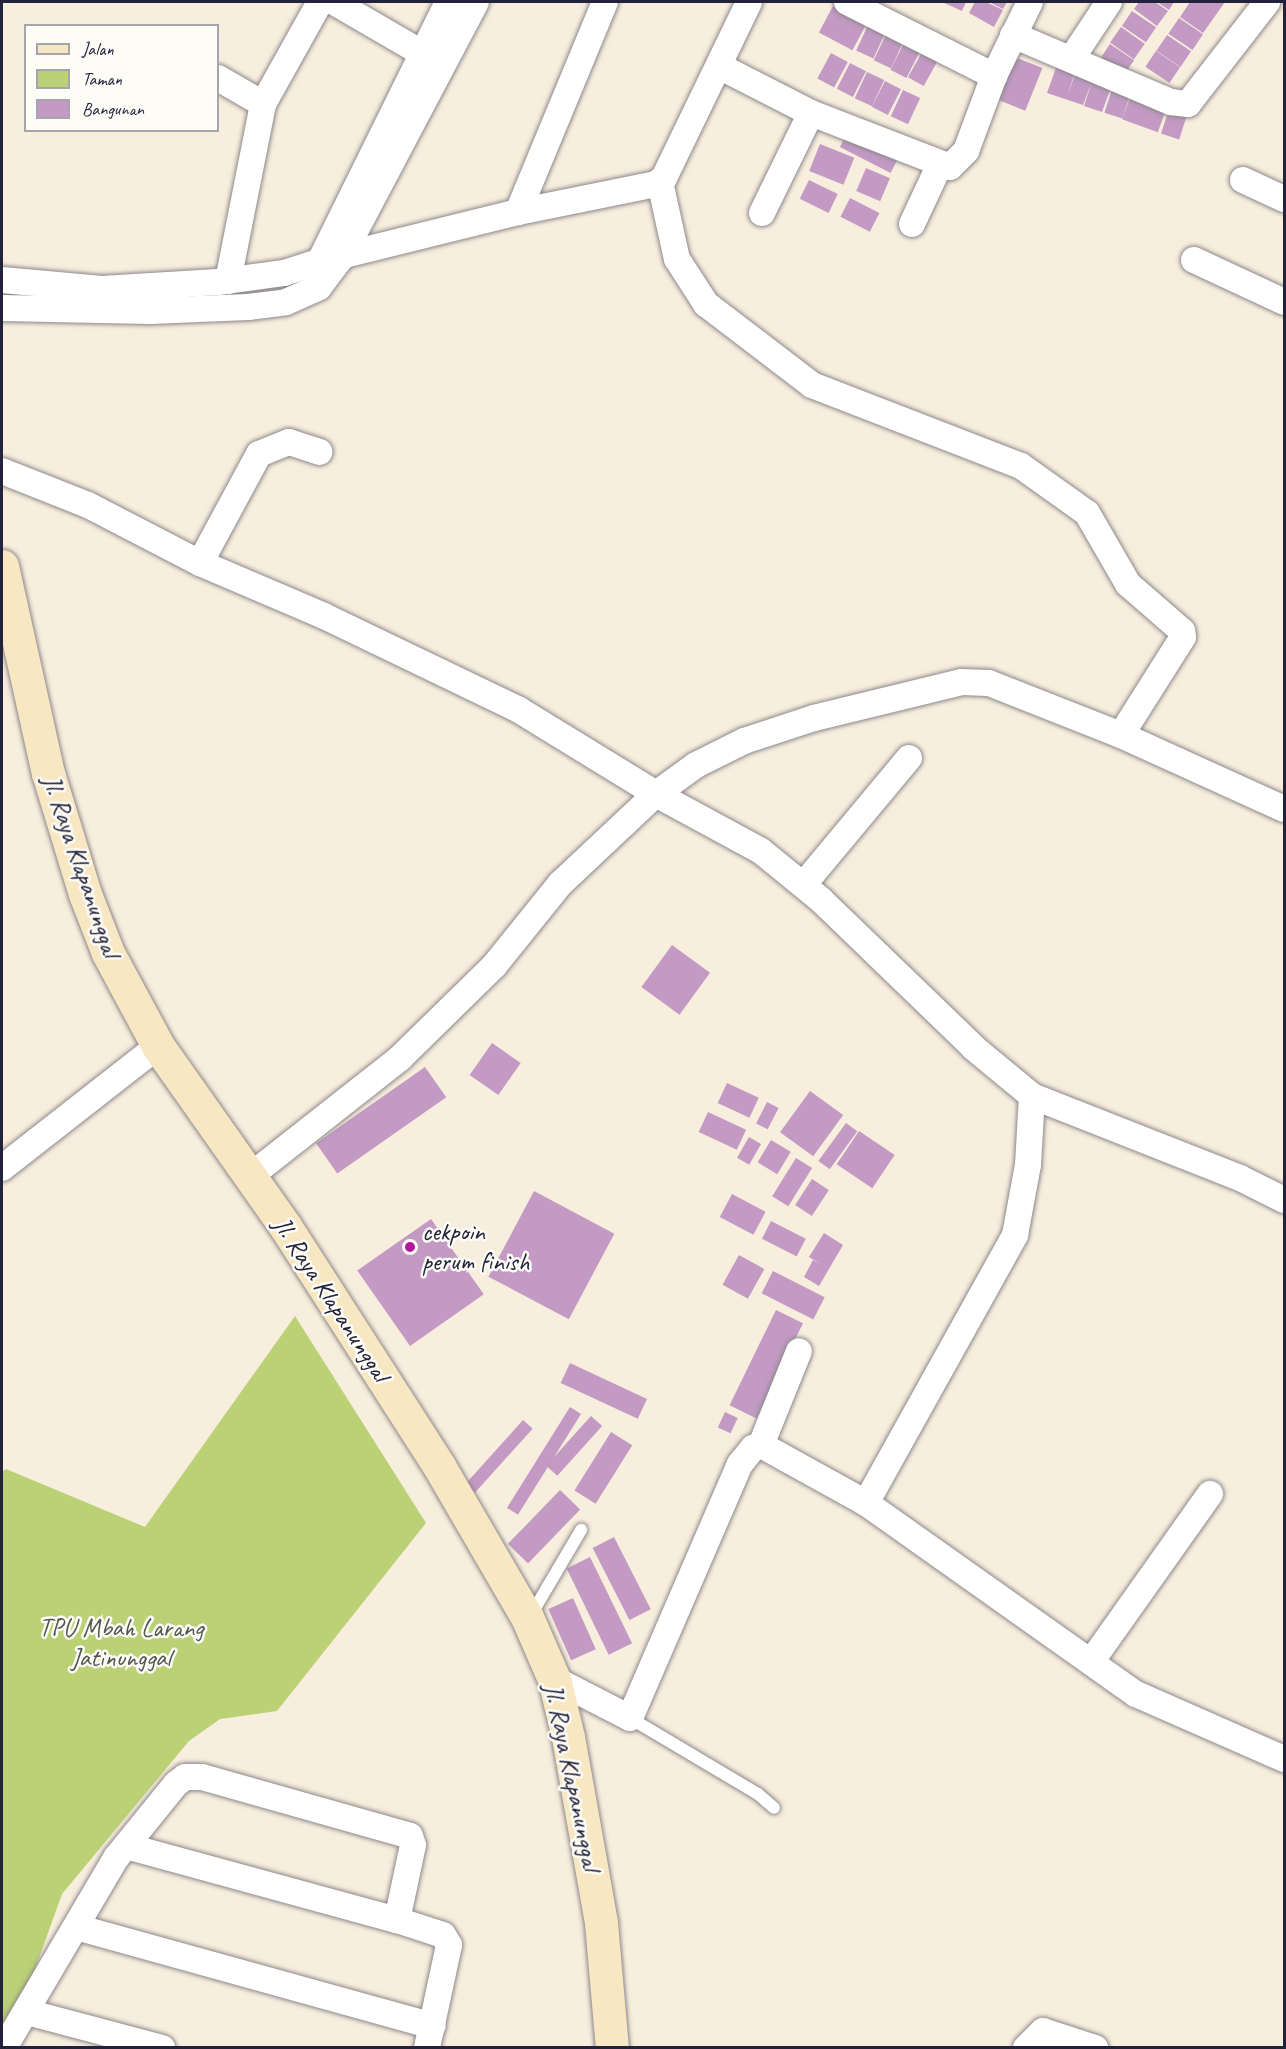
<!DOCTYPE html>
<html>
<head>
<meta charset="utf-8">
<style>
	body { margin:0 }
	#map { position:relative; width:1286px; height:2049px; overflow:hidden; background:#f8eedd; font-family:Caveat,sans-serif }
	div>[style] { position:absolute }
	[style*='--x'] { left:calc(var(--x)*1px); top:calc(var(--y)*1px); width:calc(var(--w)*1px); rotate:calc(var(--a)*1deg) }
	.green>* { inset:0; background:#bbd176 }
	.building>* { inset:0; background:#c29ac4; transform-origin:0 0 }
	.roads { filter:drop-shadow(0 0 2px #8d888c) drop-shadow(0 0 2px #8d888c) }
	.lane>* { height:12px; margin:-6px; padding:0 6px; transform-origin:6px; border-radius:6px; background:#fff }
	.street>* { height:26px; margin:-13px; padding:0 13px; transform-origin:13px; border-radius:13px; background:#fff }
	.secondary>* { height:33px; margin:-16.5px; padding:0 16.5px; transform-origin:16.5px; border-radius:16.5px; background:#f7e8c3 }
	.dots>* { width:16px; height:16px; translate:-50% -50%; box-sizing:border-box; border:3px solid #fdfcf7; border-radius:50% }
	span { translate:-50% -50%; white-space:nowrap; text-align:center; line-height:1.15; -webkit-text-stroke:5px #fdfcf7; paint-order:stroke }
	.street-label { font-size:26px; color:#22223b }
	.poi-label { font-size:26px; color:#22223b }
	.left { translate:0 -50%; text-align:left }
	.park-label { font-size:26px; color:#50574d }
	.frame { position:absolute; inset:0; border:3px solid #22223b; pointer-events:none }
	.legend { position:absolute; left:24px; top:24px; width:195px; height:108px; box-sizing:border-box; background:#fdfcf7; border:2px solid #a5a5ac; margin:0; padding:8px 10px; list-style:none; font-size:18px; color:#22223b }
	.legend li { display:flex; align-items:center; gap:12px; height:30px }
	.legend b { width:30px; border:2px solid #a5a5ac }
</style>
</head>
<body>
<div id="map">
	<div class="green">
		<div style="clip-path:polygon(295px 1316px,426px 1523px,277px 1711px,220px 1719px,189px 1741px,62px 1894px,25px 1997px,2px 2027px,2px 1472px,6px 1469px,145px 1527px)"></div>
	</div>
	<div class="building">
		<div style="clip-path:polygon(942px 2px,966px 2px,962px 11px)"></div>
		<div style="clip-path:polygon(975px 2px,986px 2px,1003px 10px,994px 27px,969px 13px)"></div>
		<div style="clip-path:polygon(989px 2px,1007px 2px,1003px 9px)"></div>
		<div style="clip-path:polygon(1139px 2px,1155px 2px,1168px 11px,1157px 26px,1134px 9px)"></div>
		<div style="clip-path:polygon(1157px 2px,1174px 2px,1169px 10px)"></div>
		<div style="clip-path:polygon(1190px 2px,1225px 2px,1203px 33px,1180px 17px)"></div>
		<div style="left:833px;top:6px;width:38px;height:30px;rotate:28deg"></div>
		<div style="left:1132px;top:11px;width:29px;height:18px;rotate:34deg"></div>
		<div style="left:1179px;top:18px;width:29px;height:19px;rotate:34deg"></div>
		<div style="left:868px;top:25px;width:19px;height:28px;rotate:25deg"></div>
		<div style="left:1121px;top:27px;width:29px;height:19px;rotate:35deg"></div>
		<div style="left:886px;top:34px;width:19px;height:29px;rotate:25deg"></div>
		<div style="left:1167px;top:35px;width:29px;height:19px;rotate:34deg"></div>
		<div style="left:904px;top:43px;width:18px;height:30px;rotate:27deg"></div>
		<div style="left:1110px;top:44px;width:29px;height:19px;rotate:34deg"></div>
		<div style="left:1156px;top:51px;width:29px;height:19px;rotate:34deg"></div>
		<div style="left:922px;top:52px;width:18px;height:29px;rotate:29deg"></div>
		<div style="left:831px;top:53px;width:19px;height:29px;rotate:28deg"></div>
		<div style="left:1010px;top:55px;width:35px;height:46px;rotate:22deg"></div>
		<div style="left:850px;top:63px;width:18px;height:29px;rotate:27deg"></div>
		<div style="clip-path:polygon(1057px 65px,1075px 72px,1067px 96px,1076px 72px,1112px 85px,1102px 112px,1084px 106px,1092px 81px,1083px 105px,1047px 93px)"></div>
		<div style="left:867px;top:72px;width:19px;height:29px;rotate:25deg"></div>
		<div style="left:885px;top:81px;width:18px;height:29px;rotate:27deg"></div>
		<div style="left:1113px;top:86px;width:19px;height:28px;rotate:18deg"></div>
		<div style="left:903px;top:90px;width:19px;height:29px;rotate:25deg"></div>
		<div style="left:1132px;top:92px;width:38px;height:29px;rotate:20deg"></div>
		<div style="left:1170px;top:106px;width:19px;height:29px;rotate:18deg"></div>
		<div style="left:848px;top:131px;width:57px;height:18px;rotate:27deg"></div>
		<div style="left:820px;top:144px;width:37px;height:29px;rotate:22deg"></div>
		<div style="left:866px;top:168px;width:26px;height:25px;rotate:23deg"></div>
		<div style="left:809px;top:180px;width:32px;height:21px;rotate:26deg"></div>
		<div style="left:850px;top:198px;width:33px;height:21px;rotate:27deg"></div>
		<div style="left:672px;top:945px;width:47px;height:52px;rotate:36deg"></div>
		<div style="left:492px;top:1043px;width:35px;height:39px;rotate:35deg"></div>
		<div style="left:425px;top:1067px;width:37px;height:133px;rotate:55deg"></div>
		<div style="left:727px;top:1083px;width:35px;height:22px;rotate:25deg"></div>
		<div style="left:810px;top:1091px;width:41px;height:51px;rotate:36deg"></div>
		<div style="left:767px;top:1102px;width:13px;height:24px;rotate:27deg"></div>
		<div style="left:708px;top:1112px;width:42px;height:22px;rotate:25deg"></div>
		<div style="left:846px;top:1123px;width:14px;height:47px;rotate:36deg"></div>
		<div style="left:859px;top:1131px;width:43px;height:40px;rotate:34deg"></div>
		<div style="left:749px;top:1137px;width:14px;height:24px;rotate:30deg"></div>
		<div style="left:771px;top:1140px;width:23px;height:26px;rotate:31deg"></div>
		<div style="left:796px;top:1158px;width:19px;height:45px;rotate:32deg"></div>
		<div style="left:812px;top:1179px;width:20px;height:31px;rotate:33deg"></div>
		<div style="left:534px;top:1191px;width:91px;height:97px;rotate:28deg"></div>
		<div style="left:732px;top:1194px;width:38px;height:26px;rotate:28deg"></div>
		<div style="left:431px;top:1219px;width:92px;height:90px;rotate:55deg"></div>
		<div style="left:771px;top:1221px;width:39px;height:20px;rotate:27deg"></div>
		<div style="clip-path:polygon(824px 1233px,843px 1245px,819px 1286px,804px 1277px,813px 1260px,821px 1264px,809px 1257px)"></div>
		<div style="left:739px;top:1255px;width:29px;height:34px;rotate:29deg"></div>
		<div style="left:773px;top:1271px;width:58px;height:25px;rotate:27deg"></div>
		<div style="left:776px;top:1310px;width:30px;height:106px;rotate:26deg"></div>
		<div style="left:570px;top:1363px;width:85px;height:22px;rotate:25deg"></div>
		<div style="left:570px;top:1407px;width:13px;height:119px;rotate:32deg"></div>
		<div style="left:725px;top:1412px;width:14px;height:17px;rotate:25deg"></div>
		<div style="left:591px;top:1416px;width:15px;height:67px;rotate:42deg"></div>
		<div style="left:523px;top:1420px;width:13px;height:86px;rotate:42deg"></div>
		<div style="left:611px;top:1432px;width:25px;height:69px;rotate:32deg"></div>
		<div style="left:560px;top:1490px;width:28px;height:75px;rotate:44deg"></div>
		<div style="left:614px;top:1537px;width:81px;height:24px;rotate:63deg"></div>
		<div style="left:590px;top:1557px;width:96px;height:26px;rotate:64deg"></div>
		<div style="left:573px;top:1598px;width:56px;height:27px;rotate:66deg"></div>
	</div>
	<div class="roads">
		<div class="lane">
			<div style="--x:531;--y:1615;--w:99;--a:-59.5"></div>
			<div style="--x:630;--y:1718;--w:149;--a:30.7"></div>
			<div style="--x:758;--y:1794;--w:21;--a:41"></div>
		</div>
		<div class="street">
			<div style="--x:334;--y:2;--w:102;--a:30.1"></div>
			<div style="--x:847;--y:2;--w:165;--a:26.7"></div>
			<div style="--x:1013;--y:35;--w:172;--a:23"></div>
			<div style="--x:1171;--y:102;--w:17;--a:7"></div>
			<div style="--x:1188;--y:104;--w:129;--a:-52.2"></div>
			<div style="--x:1072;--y:58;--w:67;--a:-56.5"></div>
			<div style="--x:719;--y:66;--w:103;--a:27.1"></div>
			<div style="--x:811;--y:113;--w:149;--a:21.2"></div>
			<div style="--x:950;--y:167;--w:23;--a:-45"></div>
			<div style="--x:966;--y:151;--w:80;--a:-69.5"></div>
			<div style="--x:994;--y:76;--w:82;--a:-64.1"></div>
			<div style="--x:218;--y:78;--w:52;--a:30"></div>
			<div style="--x:1243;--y:180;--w:45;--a:24.9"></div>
			<div style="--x:660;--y:182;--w:79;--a:77.6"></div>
			<div style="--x:677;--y:259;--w:54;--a:57.2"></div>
			<div style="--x:706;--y:304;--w:133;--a:37.4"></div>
			<div style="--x:812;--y:385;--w:224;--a:21.2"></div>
			<div style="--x:1021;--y:466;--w:81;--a:35.5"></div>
			<div style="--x:1087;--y:513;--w:82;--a:60"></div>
			<div style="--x:1128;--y:584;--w:72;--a:41"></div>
			<div style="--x:1182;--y:631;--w:6;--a:81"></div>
			<div style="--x:1183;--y:637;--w:116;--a:122.3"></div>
			<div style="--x:518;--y:212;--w:227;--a:-67.5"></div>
			<div style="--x:762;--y:213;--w:111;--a:-63.9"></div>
			<div style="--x:912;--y:224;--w:64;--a:-65"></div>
			<div style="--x:1194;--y:260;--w:99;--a:25"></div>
			<div style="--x:320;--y:261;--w:289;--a:-63.7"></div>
			<div style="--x:2;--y:280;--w:100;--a:5.1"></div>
			<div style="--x:102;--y:289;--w:116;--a:-3.5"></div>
			<div style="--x:218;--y:282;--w:67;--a:-7.8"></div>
			<div style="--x:284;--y:273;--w:38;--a:-18"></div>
			<div style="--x:320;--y:261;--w:204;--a:-13.9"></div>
			<div style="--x:518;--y:212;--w:141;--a:-11.5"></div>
			<div style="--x:656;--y:184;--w:10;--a:-37"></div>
			<div style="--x:664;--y:178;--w:195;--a:-64.2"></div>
			<div style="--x:228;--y:281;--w:180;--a:-78.8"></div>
			<div style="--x:263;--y:104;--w:117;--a:-60.8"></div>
			<div style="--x:2;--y:308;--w:148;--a:1.2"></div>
			<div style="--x:150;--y:311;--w:98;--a:-2.3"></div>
			<div style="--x:248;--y:307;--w:38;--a:-7"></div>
			<div style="--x:286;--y:302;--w:36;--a:-24"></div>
			<div style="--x:319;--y:287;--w:36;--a:-53"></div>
			<div style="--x:341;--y:258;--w:289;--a:-62.2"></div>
			<div style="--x:2;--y:471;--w:92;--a:21.6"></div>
			<div style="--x:88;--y:505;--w:126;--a:27.4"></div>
			<div style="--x:200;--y:563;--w:135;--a:23.1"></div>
			<div style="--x:324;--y:616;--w:216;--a:25.7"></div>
			<div style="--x:519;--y:710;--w:161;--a:31.5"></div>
			<div style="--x:656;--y:794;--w:119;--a:28.5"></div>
			<div style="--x:761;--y:851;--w:77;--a:39.2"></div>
			<div style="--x:821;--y:900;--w:213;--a:44"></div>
			<div style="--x:974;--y:1048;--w:75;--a:39.6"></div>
			<div style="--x:1032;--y:1096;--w:224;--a:21.5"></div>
			<div style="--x:1240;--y:1178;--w:49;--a:26.6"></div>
			<div style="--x:200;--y:563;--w:124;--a:-61.6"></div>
			<div style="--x:259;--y:454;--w:32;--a:-22"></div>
			<div style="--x:289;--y:442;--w:32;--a:18"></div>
			<div style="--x:804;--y:884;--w:164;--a:-50.2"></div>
			<div style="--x:2;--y:1168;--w:198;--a:-38"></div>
			<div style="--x:249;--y:1177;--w:192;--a:-38.2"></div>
			<div style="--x:400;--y:1058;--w:132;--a:-44.4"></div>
			<div style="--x:494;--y:966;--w:105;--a:-51.2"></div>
			<div style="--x:560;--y:884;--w:132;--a:-43.2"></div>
			<div style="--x:656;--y:794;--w:49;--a:-35.9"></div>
			<div style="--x:696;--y:765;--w:54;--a:-26.6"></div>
			<div style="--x:744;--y:741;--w:74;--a:-18.2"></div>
			<div style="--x:814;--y:718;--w:152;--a:-13.7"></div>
			<div style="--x:962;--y:682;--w:27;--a:2"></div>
			<div style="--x:989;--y:683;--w:142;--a:21.5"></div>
			<div style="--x:1121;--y:735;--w:179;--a:24.4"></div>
			<div style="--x:761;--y:1445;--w:101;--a:-68"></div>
			<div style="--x:866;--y:1503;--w:307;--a:-60.9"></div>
			<div style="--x:1015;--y:1235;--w:71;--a:-79.5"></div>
			<div style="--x:1028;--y:1165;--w:69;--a:-86.7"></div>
			<div style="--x:1091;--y:1662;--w:206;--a:-54.7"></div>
			<div style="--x:554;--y:1679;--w:85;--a:27.2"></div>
			<div style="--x:630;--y:1718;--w:277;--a:-66.6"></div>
			<div style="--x:740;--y:1464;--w:21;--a:-51"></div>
			<div style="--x:753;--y:1448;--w:9;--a:-21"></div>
			<div style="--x:761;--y:1445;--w:120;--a:28.9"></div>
			<div style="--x:866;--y:1503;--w:331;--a:35.3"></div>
			<div style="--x:1136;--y:1694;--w:162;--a:23.7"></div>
			<div style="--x:126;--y:1846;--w:281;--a:15.3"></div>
			<div style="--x:76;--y:1927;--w:370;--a:15.5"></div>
			<div style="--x:27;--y:2012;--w:140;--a:14.9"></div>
			<div style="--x:4;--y:2048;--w:221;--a:-59.5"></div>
			<div style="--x:116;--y:1858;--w:95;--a:-51"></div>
			<div style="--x:176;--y:1784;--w:11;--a:-38"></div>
			<div style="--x:185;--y:1777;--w:17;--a:0"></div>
			<div style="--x:202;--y:1777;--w:216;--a:15.8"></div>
			<div style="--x:410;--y:1836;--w:9;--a:72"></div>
			<div style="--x:413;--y:1845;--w:77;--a:102"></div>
			<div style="--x:397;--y:1920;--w:48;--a:18.1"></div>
			<div style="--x:443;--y:1935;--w:12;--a:59"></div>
			<div style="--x:449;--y:1945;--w:105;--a:102.1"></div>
			<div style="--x:1026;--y:2048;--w:24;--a:-45"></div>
			<div style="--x:1043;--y:2031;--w:55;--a:18.1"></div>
		</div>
		<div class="secondary">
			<div style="--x:2;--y:566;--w:212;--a:77.5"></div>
			<div style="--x:48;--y:773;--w:127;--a:73"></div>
			<div style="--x:85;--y:894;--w:63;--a:68.7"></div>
			<div style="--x:108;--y:953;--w:106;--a:61.7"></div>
			<div style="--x:158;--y:1046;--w:220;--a:54.8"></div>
			<div style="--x:285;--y:1226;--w:285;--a:57.3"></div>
			<div style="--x:439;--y:1466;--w:175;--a:59.8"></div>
			<div style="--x:527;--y:1617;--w:68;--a:66.5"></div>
			<div style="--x:554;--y:1679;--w:60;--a:76.4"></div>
			<div style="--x:568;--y:1737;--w:189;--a:79.9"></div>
			<div style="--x:601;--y:1923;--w:125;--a:85"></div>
		</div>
	</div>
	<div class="dots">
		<div style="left:410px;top:1247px;background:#b5179e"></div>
	</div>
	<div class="street-label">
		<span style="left:81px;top:866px;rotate:71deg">Jl. Raya Klapanunggal</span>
		<span style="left:331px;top:1299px;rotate:57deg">Jl. Raya Klapanunggal</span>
		<span style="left:572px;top:1777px;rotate:78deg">Jl. Raya Klapanunggal</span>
	</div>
	<div class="poi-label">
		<span class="left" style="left:422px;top:1247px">cekpoin<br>perum finish</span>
	</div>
	<div class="park-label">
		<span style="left:121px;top:1643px">TPU Mbah Larang<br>Jatinunggal</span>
	</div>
	<div class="frame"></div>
	<ul class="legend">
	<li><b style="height:8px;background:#f7e8c3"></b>Jalan</li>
	<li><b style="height:16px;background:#bbd176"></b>Taman</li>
	<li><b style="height:16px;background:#c29ac4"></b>Bangunan</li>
	</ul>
</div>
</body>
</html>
